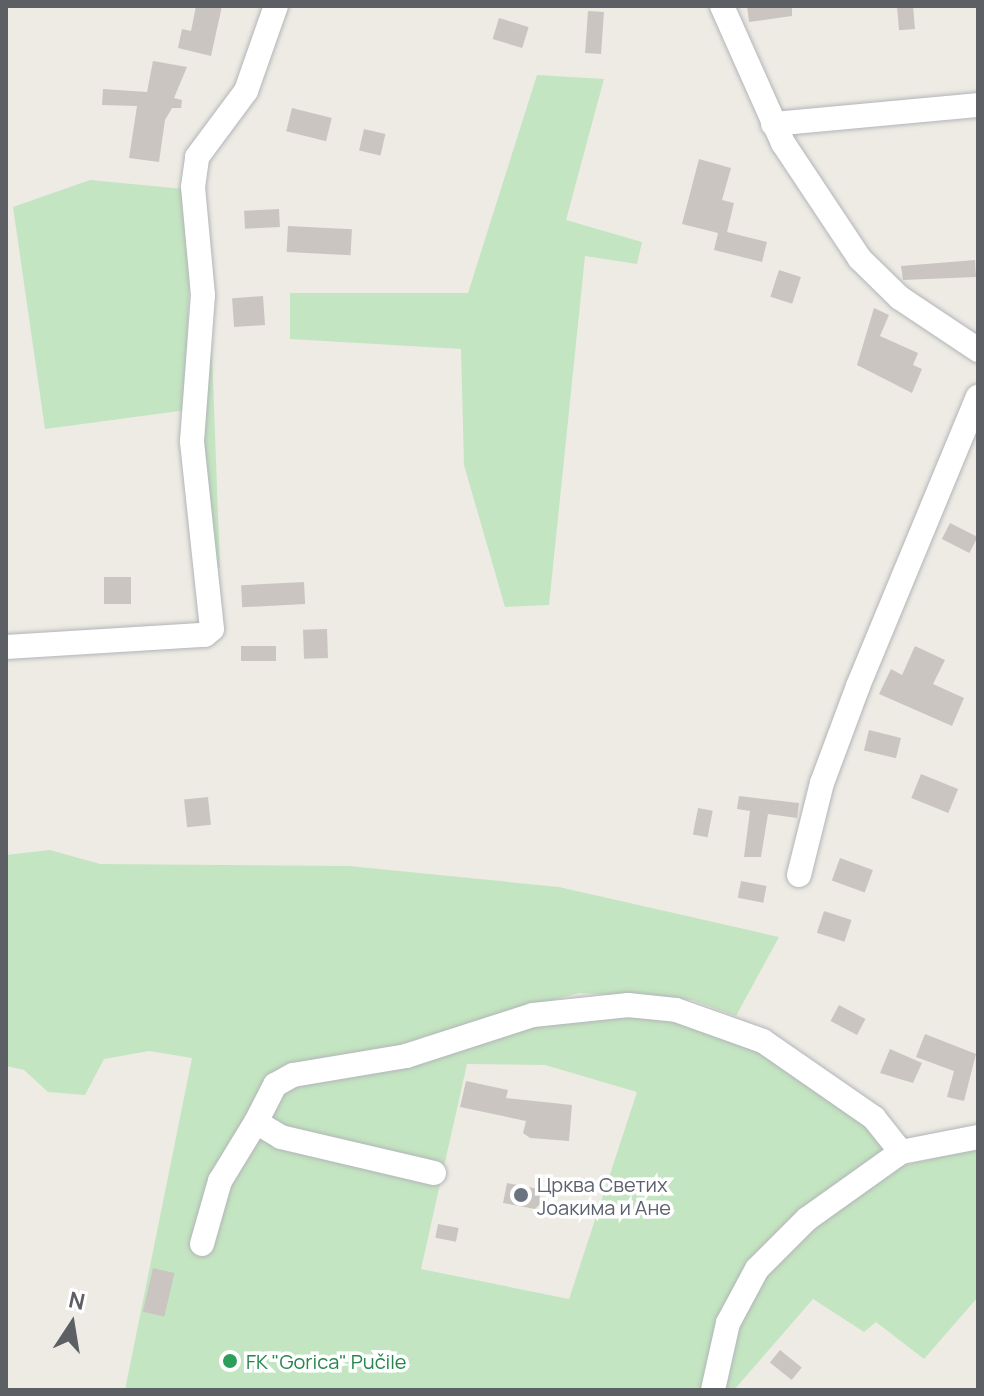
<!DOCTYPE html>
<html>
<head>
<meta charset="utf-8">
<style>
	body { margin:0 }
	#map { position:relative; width:984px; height:1396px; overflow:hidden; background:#eeebe4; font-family:Manrope,sans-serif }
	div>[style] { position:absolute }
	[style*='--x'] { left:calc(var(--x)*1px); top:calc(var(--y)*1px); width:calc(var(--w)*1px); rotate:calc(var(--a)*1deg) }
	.green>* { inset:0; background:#c4e5c1 }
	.building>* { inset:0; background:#cac5c1; transform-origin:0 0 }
	.roads { filter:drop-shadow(0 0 2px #b1b5b8) drop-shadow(0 0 2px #b1b5b8) }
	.minor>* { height:24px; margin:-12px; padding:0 12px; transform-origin:12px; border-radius:12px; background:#fff }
	.dots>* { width:22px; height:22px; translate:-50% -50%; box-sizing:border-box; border:4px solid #fff; border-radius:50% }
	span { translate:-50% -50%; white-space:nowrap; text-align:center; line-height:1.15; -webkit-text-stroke:7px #fff; paint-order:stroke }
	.worship-label { font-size:20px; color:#5b616d }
	.left { translate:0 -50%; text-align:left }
	.leisure-label { font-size:20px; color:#27864d }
	.frame { position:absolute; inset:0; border:8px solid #5c6064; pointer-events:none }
	.north { position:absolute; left:32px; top:1284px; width:80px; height:80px; -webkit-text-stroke:6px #fff; paint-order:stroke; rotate:12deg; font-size:22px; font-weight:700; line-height:32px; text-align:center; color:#5c6064 }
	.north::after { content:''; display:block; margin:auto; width:28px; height:36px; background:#5c6064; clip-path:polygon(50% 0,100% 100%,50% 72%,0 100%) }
</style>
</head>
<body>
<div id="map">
	<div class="green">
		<div style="clip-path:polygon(537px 75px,604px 79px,566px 220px,642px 242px,637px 264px,585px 256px,549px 605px,505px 607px,464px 465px,461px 349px,290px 339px,290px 293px,468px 293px)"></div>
		<div style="clip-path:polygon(90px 180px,184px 189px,190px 258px,187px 353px,212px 353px,220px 568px,213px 569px,202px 408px,45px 429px,13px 207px)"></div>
		<div style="clip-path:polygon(evenodd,50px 850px,100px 864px,349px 866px,559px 887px,779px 937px,736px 1016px,692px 1000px,579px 993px,419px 1038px,455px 1051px,517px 1028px,584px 1016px,653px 1016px,720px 1033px,807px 1078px,882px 1140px,899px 1167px,978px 1147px,978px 1297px,924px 1359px,876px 1322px,864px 1332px,813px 1299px,734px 1390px,125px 1390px,192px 1058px,149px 1051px,104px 1059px,85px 1095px,48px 1092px,24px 1070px,6px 1066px,6px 855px,50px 850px,467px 1064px,545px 1065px,637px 1092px,569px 1299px,421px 1269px,467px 1064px)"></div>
	</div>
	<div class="building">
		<div style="clip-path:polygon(196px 6px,222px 6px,211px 56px,178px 48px,182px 29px,191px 31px)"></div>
		<div style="clip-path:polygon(747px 6px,792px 6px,792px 16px,749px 22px)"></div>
		<div style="left:913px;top:6px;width:23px;height:16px;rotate:85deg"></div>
		<div style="left:588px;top:11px;width:16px;height:42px;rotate:4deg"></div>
		<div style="left:499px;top:18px;width:31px;height:22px;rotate:17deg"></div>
		<div style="clip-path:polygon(153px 61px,187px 67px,174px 98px,182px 100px,181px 108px,172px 108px,165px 120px,159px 162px,129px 158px,137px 106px,102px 105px,103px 89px,147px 92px)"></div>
		<div style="left:292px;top:108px;width:41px;height:24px;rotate:14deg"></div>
		<div style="left:364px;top:129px;width:22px;height:22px;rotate:13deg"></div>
		<div style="clip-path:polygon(699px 159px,731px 168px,722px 200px,734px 203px,727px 232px,767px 242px,762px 262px,714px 250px,718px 233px,682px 224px)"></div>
		<div style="left:279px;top:209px;width:18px;height:35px;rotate:87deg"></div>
		<div style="left:288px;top:226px;width:64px;height:26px;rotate:3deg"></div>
		<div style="clip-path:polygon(975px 260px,976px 277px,903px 280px,901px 266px)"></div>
		<div style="left:779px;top:270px;width:23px;height:28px;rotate:18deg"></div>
		<div style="left:263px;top:296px;width:29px;height:31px;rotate:86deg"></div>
		<div style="clip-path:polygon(874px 308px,889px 315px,880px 336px,918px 353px,913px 365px,922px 369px,912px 393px,857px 365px)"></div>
		<div style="left:950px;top:523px;width:31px;height:18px;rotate:27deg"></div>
		<div style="left:104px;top:577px;width:27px;height:27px"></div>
		<div style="left:304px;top:582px;width:22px;height:63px;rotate:87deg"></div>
		<div style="left:327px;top:629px;width:29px;height:24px;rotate:88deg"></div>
		<div style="left:276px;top:646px;width:15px;height:35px;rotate:90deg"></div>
		<div style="clip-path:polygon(915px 646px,945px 660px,933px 684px,964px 698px,952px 726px,879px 694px,891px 669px,902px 675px)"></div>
		<div style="left:869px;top:730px;width:33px;height:21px;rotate:14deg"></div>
		<div style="left:921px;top:774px;width:40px;height:26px;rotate:22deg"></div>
		<div style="clip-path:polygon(739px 796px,799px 803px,797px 818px,768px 814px,761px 857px,744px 857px,750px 811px,737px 809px)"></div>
		<div style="left:208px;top:797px;width:28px;height:24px;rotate:84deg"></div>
		<div style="left:698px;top:808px;width:15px;height:27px;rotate:11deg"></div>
		<div style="left:840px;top:858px;width:35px;height:24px;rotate:20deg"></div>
		<div style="left:741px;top:881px;width:26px;height:17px;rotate:11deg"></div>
		<div style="left:824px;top:911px;width:29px;height:23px;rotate:18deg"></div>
		<div style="left:839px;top:1005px;width:30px;height:18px;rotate:28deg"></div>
		<div style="clip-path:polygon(925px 1034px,976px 1054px,964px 1101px,947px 1097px,954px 1071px,916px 1057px)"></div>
		<div style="clip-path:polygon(890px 1049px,922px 1063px,913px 1083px,880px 1073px)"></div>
		<div style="clip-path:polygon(466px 1081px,508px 1090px,506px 1098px,572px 1105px,569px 1141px,530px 1138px,523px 1133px,526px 1121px,460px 1107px)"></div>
		<div style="clip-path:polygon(507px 1183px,539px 1189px,541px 1203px,535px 1209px,503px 1203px)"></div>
		<div style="left:438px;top:1224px;width:21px;height:14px;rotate:11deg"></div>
		<div style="left:153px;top:1268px;width:22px;height:45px;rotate:13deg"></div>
		<div style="left:780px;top:1350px;width:28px;height:16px;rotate:39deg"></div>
	</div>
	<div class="roads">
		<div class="minor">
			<div style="--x:722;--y:6;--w:150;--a:66"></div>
			<div style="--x:783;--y:143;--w:139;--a:56.4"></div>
			<div style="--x:860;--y:259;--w:56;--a:44.3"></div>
			<div style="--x:900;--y:298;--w:94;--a:33.7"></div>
			<div style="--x:773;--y:124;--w:206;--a:-5.3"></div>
			<div style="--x:6;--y:647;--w:199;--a:-3.5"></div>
			<div style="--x:205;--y:635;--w:9;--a:-41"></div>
			<div style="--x:212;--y:629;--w:189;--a:-96.1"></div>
			<div style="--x:192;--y:441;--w:146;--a:-85.7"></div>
			<div style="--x:203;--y:295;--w:108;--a:-95.3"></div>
			<div style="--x:193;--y:187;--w:30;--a:-82"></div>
			<div style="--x:197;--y:157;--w:82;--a:-53.4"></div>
			<div style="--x:246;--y:91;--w:90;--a:-70.6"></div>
			<div style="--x:799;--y:875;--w:95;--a:-76"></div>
			<div style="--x:822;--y:783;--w:103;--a:-69.6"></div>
			<div style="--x:858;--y:686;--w:313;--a:-67.5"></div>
			<div style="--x:434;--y:1173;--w:157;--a:-166.8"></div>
			<div style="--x:281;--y:1137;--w:29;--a:-149"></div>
			<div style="--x:256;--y:1122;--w:42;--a:-62.8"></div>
			<div style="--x:275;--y:1085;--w:21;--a:-29"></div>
			<div style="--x:293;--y:1075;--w:115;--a:-9.5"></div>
			<div style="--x:406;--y:1056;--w:133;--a:-17.9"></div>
			<div style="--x:533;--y:1015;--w:96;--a:-6"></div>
			<div style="--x:628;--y:1005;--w:48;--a:5.9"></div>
			<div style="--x:676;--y:1010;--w:92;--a:19.6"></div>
			<div style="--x:763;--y:1041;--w:135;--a:34.7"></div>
			<div style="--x:874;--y:1118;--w:43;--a:51.5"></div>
			<div style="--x:202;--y:1244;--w:66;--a:-74.1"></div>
			<div style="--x:220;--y:1181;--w:69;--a:-58.6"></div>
			<div style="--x:713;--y:1390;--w:69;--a:-77.4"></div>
			<div style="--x:728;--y:1323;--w:61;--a:-61.8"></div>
			<div style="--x:757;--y:1269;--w:71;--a:-45"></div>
			<div style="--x:807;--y:1219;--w:115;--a:-35.5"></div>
			<div style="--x:901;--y:1152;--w:78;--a:-11"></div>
		</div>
	</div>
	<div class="dots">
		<div style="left:521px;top:1195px;background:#6b7280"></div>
		<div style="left:230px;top:1361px;background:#2e9e5b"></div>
	</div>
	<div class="worship-label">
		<span class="left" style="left:537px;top:1196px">Црква Светих<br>Јоакима и Ане</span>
	</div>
	<div class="leisure-label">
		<span class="left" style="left:246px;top:1361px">FK "Gorica" Pučile</span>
	</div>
	<div class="frame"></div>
	<div class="north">N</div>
</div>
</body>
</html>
